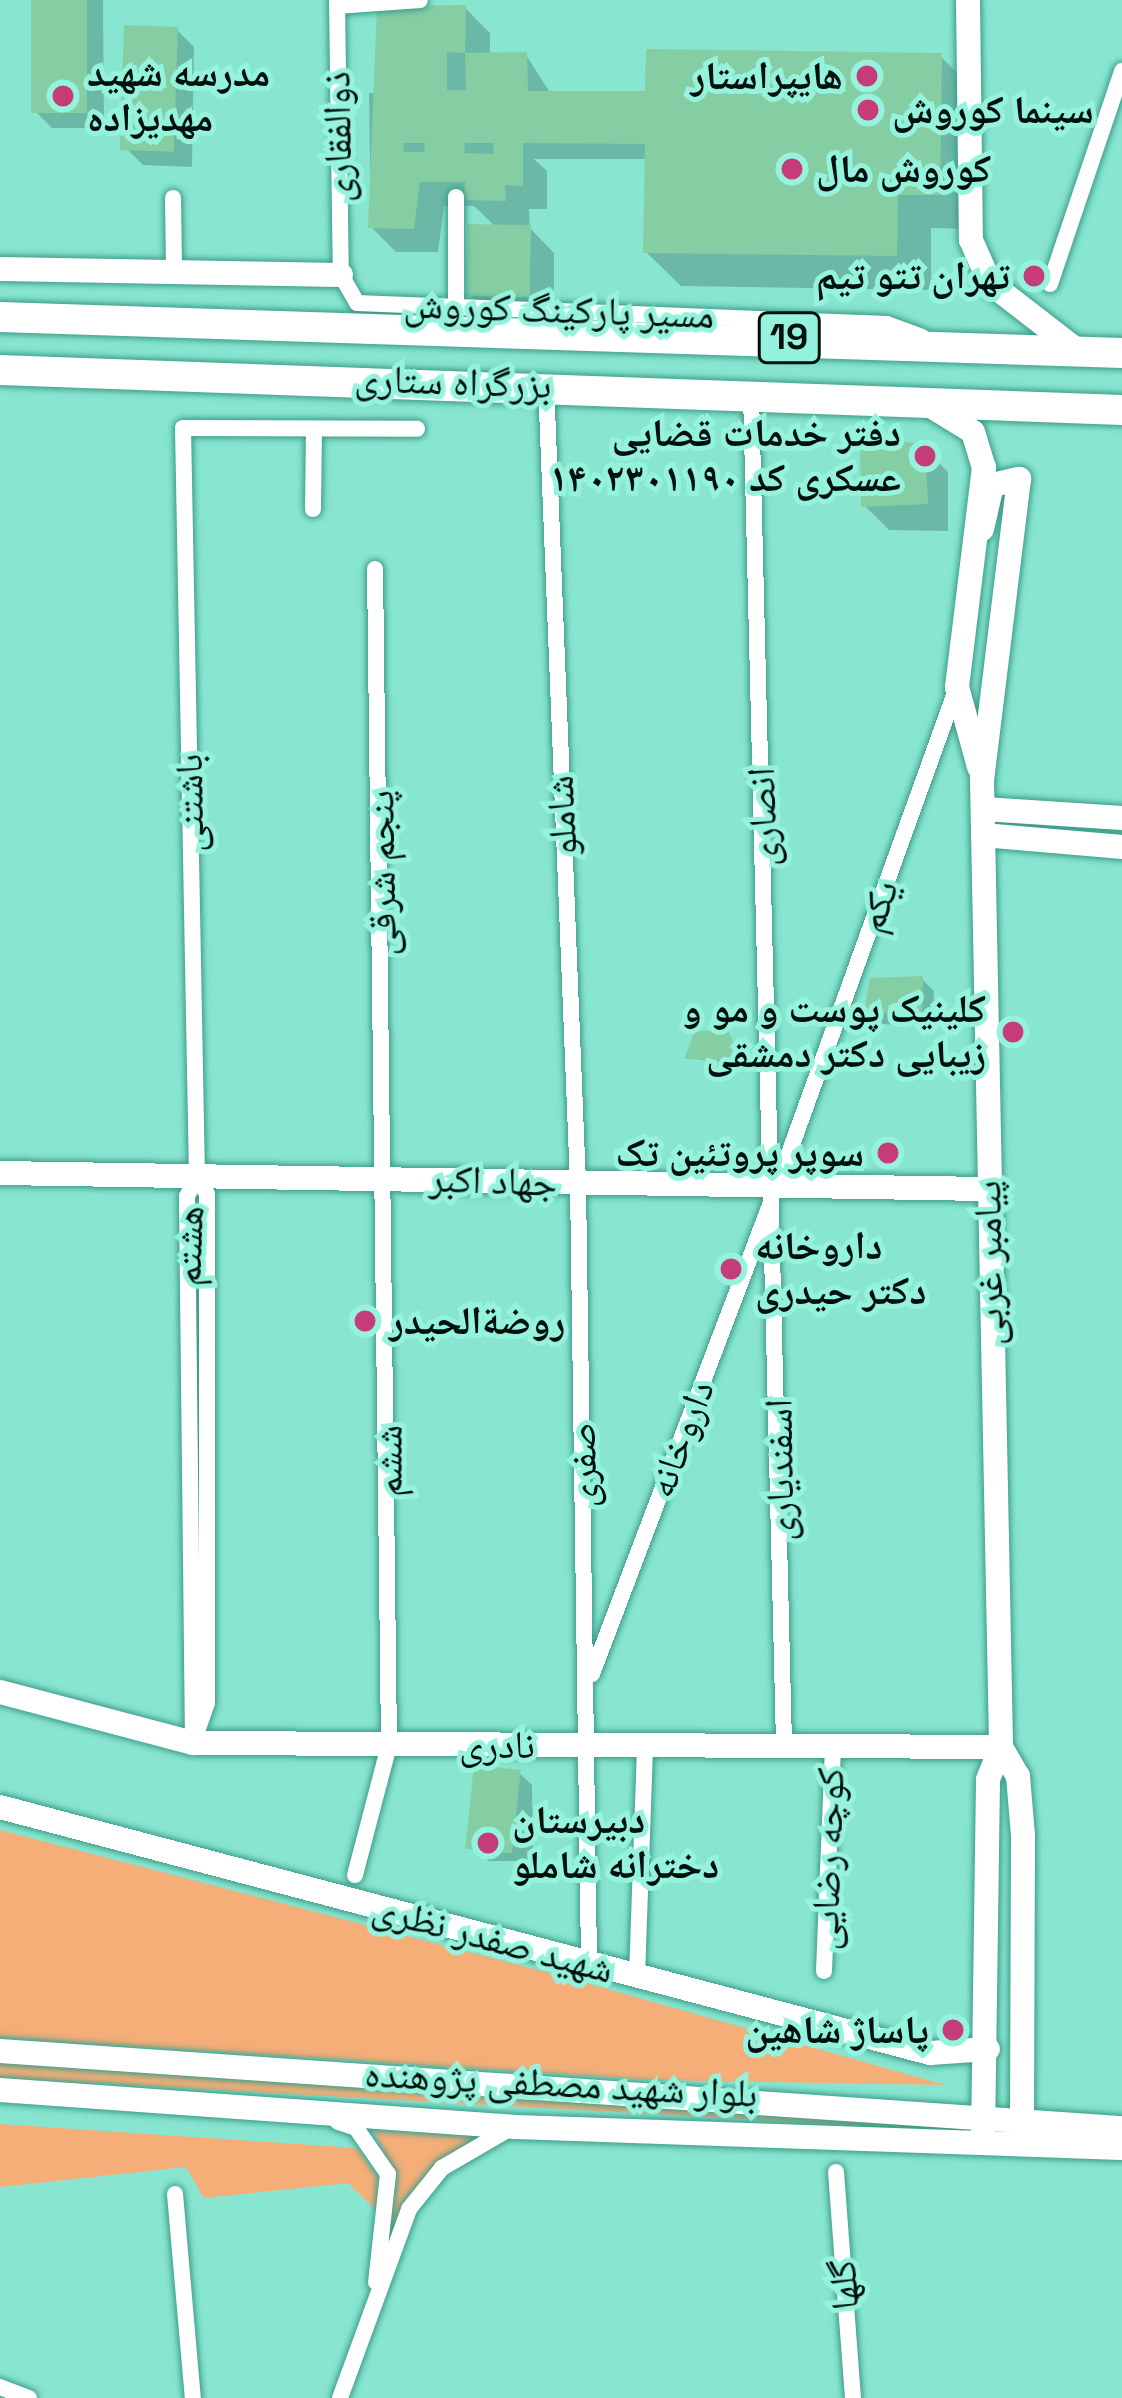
<!DOCTYPE html>
<html>
<head>
<meta charset="utf-8">
<style>
	body { margin:0 }
	#map { position:relative; width:1122px; height:2398px; overflow:hidden; background:#88e6d0; font-family:"Space Grotesk","Noto Naskh Arabic",sans-serif }
	div>[style] { position:absolute }
	[style*='--x'] { left:calc(var(--x)*1px); top:calc(var(--y)*1px); width:calc(var(--w)*1px); rotate:calc(var(--a)*1deg) }
	.green>* { inset:0; background:#f5ae78 }
	.shadow>* { inset:0; background:#0003 }
	.building>* { inset:0; background:#85cea3; transform-origin:0 0 }
	.roads { filter:drop-shadow(0 0 3px #3c9d8a) drop-shadow(0 0 3px #3c9d8a) }
	.street>* { height:16px; margin:-8px; padding:0 8px; transform-origin:8px; border-radius:8px; background:#fff }
	.secondary>* { height:24px; margin:-12px; padding:0 12px; transform-origin:12px; border-radius:12px; background:#fff }
	.highway>* { height:30px; margin:-15px; padding:0 15px; transform-origin:15px; border-radius:15px; background:#fff }
	.dots>* { width:33px; height:33px; translate:-50% -50%; box-sizing:border-box; border:6px solid #95f3dd; border-radius:50% }
	span { translate:-50% -50%; white-space:nowrap; text-align:center; line-height:1.15; -webkit-text-stroke:10px #95f3dd; paint-order:stroke }
	.shield-label span { padding:3px 9px; background:#95f3dd; border:3px solid; border-radius:9px; -webkit-text-stroke-width:0 }
	.shield-label { font-size:36px; color:#00110d; font-weight:700 }
	.poi-label { font-size:39px; color:#00110d; font-weight:700 }
	.left { translate:0 -50%; text-align:left }
	.right { translate:-100% -50%; text-align:right }
	.street-label { font-size:39px; color:#00110d }
</style>
</head>
<body>
<div id="map">
	<div class="green">
		<div style="clip-path:polygon(0 1830px,565px 1977px,945px 2085px,652px 2080px,0 2038px)"></div>
		<div style="clip-path:polygon(0 2059px,925px 2125px,925px 2129px,0 2078px)"></div>
		<div style="clip-path:polygon(0 2124px,357px 2148px,379px 2179px,377px 2211px,348px 2183px,204px 2198px,186px 2167px,0 2187px)"></div>
		<div style="clip-path:polygon(374px 2131px,477px 2136px,451px 2154px,385px 2260px,397px 2181px)"></div>
	</div>
	<div class="shadow">
		<div style="clip-path:polygon(34px 0,103px 0,104px 128px,52px 128px,35px 111px)"></div>
		<div style="clip-path:polygon(465px 8px,490px 33px,490px 55px,526px 55px,551px 94px,644px 94px,940px 56px,975px 90px,974px 229px,931px 228px,931px 290px,681px 286px,646px 252px,648px 159px,534px 159px,547px 171px,547px 209px,529px 209px,530px 228px,554px 253px,554px 320px,495px 320px,470px 295px,496px 227px,474px 206px,444px 206px,438px 252px,396px 252px,371px 227px,369px 93px,385px 93px)"></div>
		<div style="clip-path:polygon(177px 30px,194px 47px,192px 167px,143px 165px,126px 148px)"></div>
		<div style="clip-path:polygon(923px 447px,948px 472px,948px 531px,889px 530px,864px 505px)"></div>
		<div style="clip-path:polygon(922px 979px,934px 991px,933px 1026px,879px 1024px,867px 1012px)"></div>
		<div style="clip-path:polygon(727px 1033px,748px 1066px,687px 1058px)"></div>
		<div style="clip-path:polygon(519px 1773px,532px 1785px,533px 1861px,488px 1861px,476px 1848px)"></div>
	</div>
	<div class="building">
		<div style="left:31px;top:0;width:56px;height:113px"></div>
		<div style="clip-path:polygon(evenodd,466px 5px,465px 53px,447px 52px,447px 90px,466px 90px,465px 53px,527px 52px,528px 91px,645px 91px,646px 49px,942px 53px,940px 195px,898px 195px,897px 256px,643px 253px,645px 144px,523px 143px,523px 186px,505px 185px,506px 201px,464px 200px,465px 182px,420px 182px,414px 229px,368px 228px,377px 6px,466px 5px,403px 143px,425px 143px,424px 152px,404px 152px,403px 143px,466px 5px,465px 143px,494px 143px,493px 154px,464px 153px,465px 143px)"></div>
		<div style="left:124px;top:25px;width:54px;height:125px;rotate:2deg"></div>
		<div style="left:467px;top:224px;width:64px;height:72px;rotate:1deg"></div>
		<div style="clip-path:polygon(860px 437px,925px 444px,928px 504px,861px 507px)"></div>
		<div style="clip-path:polygon(923px 976px,922px 1014px,864px 1013px,870px 978px)"></div>
		<div style="clip-path:polygon(728px 1030px,741px 1060px,684px 1059px,695px 1031px)"></div>
		<div style="left:474px;top:1765px;width:47px;height:84px;rotate:6deg"></div>
	</div>
	<div class="roads">
		<div class="street">
			<div style="--x:337;--y:0;--w:275;--a:89.2"></div>
			<div style="--x:341;--y:275;--w:32;--a:60"></div>
			<div style="--x:357;--y:303;--w:530;--a:2.27"></div>
			<div style="--x:887;--y:324;--w:37;--a:20"></div>
			<div style="--x:337;--y:6;--w:83;--a:-4.1"></div>
			<div style="--x:173;--y:198;--w:75;--a:89.2"></div>
			<div style="--x:1050;--y:284;--w:225;--a:-71.3"></div>
			<div style="--x:456;--y:306;--w:109;--a:-90"></div>
			<div style="--x:546;--y:384;--w:800;--a:87.71"></div>
			<div style="--x:578;--y:1183;--w:781;--a:89.19"></div>
			<div style="--x:751;--y:393;--w:1354;--a:88.6"></div>
			<div style="--x:313;--y:509;--w:78;--a:-89.3"></div>
			<div style="--x:779;--y:1181;--w:525;--a:-70.18"></div>
			<div style="--x:592;--y:1674;--w:502;--a:-69.22"></div>
			<div style="--x:193;--y:1743;--w:42;--a:-70.7"></div>
			<div style="--x:207;--y:1703;--w:509;--a:-90"></div>
			<div style="--x:207;--y:1194;--w:20;--a:-120"></div>
			<div style="--x:197;--y:1177;--w:749;--a:-91.07"></div>
			<div style="--x:183;--y:428;--w:234;--a:0.2"></div>
			<div style="--x:193;--y:1743;--w:547;--a:-90.63"></div>
			<div style="--x:187;--y:1196;--w:21;--a:-62"></div>
			<div style="--x:355;--y:1875;--w:134;--a:-75.3"></div>
			<div style="--x:389;--y:1745;--w:1176;--a:-90.68"></div>
			<div style="--x:824;--y:1971;--w:223;--a:-87.7"></div>
			<div style="--x:637;--y:1977;--w:231;--a:-88"></div>
			<div style="--x:338;--y:2122;--w:19;--a:18"></div>
			<div style="--x:356;--y:2128;--w:56;--a:55.2"></div>
			<div style="--x:388;--y:2174;--w:109;--a:96.3"></div>
			<div style="--x:836;--y:2172;--w:227;--a:85.7"></div>
			<div style="--x:175;--y:2194;--w:205;--a:85"></div>
			<div style="--x:0;--y:2387;--w:31;--a:21"></div>
			<div style="--x:340;--y:2398;--w:201;--a:-69.9"></div>
			<div style="--x:409;--y:2209;--w:53;--a:-51.2"></div>
			<div style="--x:442;--y:2168;--w:78;--a:-30.2"></div>
		</div>
		<div class="secondary">
			<div style="--x:968;--y:0;--w:240;--a:89.3"></div>
			<div style="--x:971;--y:240;--w:47;--a:66.2"></div>
			<div style="--x:990;--y:283;--w:106;--a:37.7"></div>
			<div style="--x:0;--y:269;--w:341;--a:1"></div>
			<div style="--x:926;--y:403;--w:55;--a:31.7"></div>
			<div style="--x:973;--y:432;--w:37;--a:73"></div>
			<div style="--x:984;--y:467;--w:222;--a:97"></div>
			<div style="--x:957;--y:687;--w:83;--a:74.6"></div>
			<div style="--x:982;--y:529;--w:45;--a:-77.2"></div>
			<div style="--x:992;--y:485;--w:28;--a:-13"></div>
			<div style="--x:1019;--y:479;--w:303;--a:97"></div>
			<div style="--x:982;--y:780;--w:967;--a:88.87"></div>
			<div style="--x:1001;--y:1747;--w:35;--a:112"></div>
			<div style="--x:988;--y:1780;--w:361;--a:90.8"></div>
			<div style="--x:984;--y:809;--w:138;--a:3.7"></div>
			<div style="--x:983;--y:835;--w:140;--a:4.9"></div>
			<div style="--x:0;--y:1173;--w:987;--a:0.93"></div>
			<div style="--x:0;--y:1692;--w:200;--a:14.8"></div>
			<div style="--x:193;--y:1743;--w:808;--a:0.28"></div>
			<div style="--x:1001;--y:1747;--w:34;--a:60"></div>
			<div style="--x:1018;--y:1776;--w:59;--a:85.2"></div>
			<div style="--x:1023;--y:1835;--w:294;--a:90.2"></div>
			<div style="--x:0;--y:1807;--w:962;--a:14.82"></div>
			<div style="--x:930;--y:2053;--w:58;--a:-3.9"></div>
			<div style="--x:0;--y:2051;--w:1125;--a:3.93"></div>
			<div style="--x:0;--y:2090;--w:517;--a:4.1"></div>
			<div style="--x:516;--y:2127;--w:606;--a:1.98"></div>
		</div>
		<div class="highway">
			<div style="--x:0;--y:317;--w:1123;--a:1.84"></div>
			<div style="--x:0;--y:370;--w:1123;--a:2.04"></div>
		</div>
	</div>
	<div class="dots">
		<div style="left:867px;top:76px;background:#c53c78"></div>
		<div style="left:63px;top:96px;background:#c53c78"></div>
		<div style="left:868px;top:110px;background:#c53c78"></div>
		<div style="left:792px;top:169px;background:#c53c78"></div>
		<div style="left:1034px;top:276px;background:#c53c78"></div>
		<div style="left:925px;top:456px;background:#c53c78"></div>
		<div style="left:1013px;top:1032px;background:#c53c78"></div>
		<div style="left:888px;top:1153px;background:#c53c78"></div>
		<div style="left:731px;top:1269px;background:#c53c78"></div>
		<div style="left:365px;top:1321px;background:#c53c78"></div>
		<div style="left:488px;top:1843px;background:#c53c78"></div>
		<div style="left:953px;top:2030px;background:#c53c78"></div>
	</div>
	<div class="shield-label">
		<span style="left:789px;top:338px">19</span>
	</div>
	<div class="poi-label">
		<span class="left" style="left:87px;top:96px">مدرسه شهيد<br>مهديزاده</span>
		<span class="right" style="left:843px;top:76px">هایپراستار</span>
		<span class="left" style="left:892px;top:110px">سینما کوروش</span>
		<span class="left" style="left:816px;top:169px">کوروش مال</span>
		<span class="right" style="left:1010px;top:276px">تهران تتو تیم</span>
		<span class="right" style="left:901px;top:456px">دفتر خدمات قضایی<br>عسکری کد ۱۴۰۲۳۰۱۱۹۰</span>
		<span class="right" style="left:986px;top:1032px">کلینیک پوست و مو و<br>زیبایی دکتر دمشقی</span>
		<span class="right" style="left:864px;top:1153px">سوپر پروتئین تک</span>
		<span class="left" style="left:755px;top:1269px">داروخانه<br>دکتر حیدری</span>
		<span class="left" style="left:389px;top:1321px">روضةالحیدر</span>
		<span class="left" style="left:512px;top:1843px">دبیرستان<br>دخترانه شاملو</span>
		<span class="right" style="left:929px;top:2030px">پاساژ شاهین</span>
	</div>
	<div class="street-label">
		<span style="left:338px;top:137px;rotate:-91deg">ذوالفقاری</span>
		<span style="left:559px;top:310px;rotate:2deg">مسیر پارکینگ کوروش</span>
		<span style="left:453px;top:382px;rotate:2deg">بزرگراه ستاری</span>
		<span style="left:190px;top:803px;rotate:-91deg">باشتنی</span>
		<span style="left:562px;top:816px;rotate:-93deg">شاملو</span>
		<span style="left:763px;top:817px;rotate:-92deg">انصاری</span>
		<span style="left:382px;top:873px;rotate:-91deg">پنجم شرقی</span>
		<span style="left:878px;top:906px;rotate:-70deg">یکم</span>
		<span style="left:493px;top:1181px;rotate:2deg">جهاد اکبر</span>
		<span style="left:189px;top:1246px;rotate:-88deg">هشتم</span>
		<span style="left:989px;top:1263px;rotate:-91deg">پیامبر غربی</span>
		<span style="left:681px;top:1439px;rotate:-69deg">داروخانه</span>
		<span style="left:389px;top:1461px;rotate:-90deg">ششم</span>
		<span style="left:583px;top:1465px;rotate:-91deg">صفری</span>
		<span style="left:780px;top:1470px;rotate:-91deg">اسفندیاری</span>
		<span style="left:497px;top:1745px">نادری</span>
		<span style="left:828px;top:1859px;rotate:-88deg">کوچه رضایی</span>
		<span style="left:493px;top:1939px;rotate:15deg">شهید صفدر نظری</span>
		<span style="left:561px;top:2084px;rotate:3deg">بلوار شهید مصطفی پژوهنده</span>
		<span style="left:844px;top:2285px;rotate:-94deg">گلها</span>
	</div>
</div>
</body>
</html>
